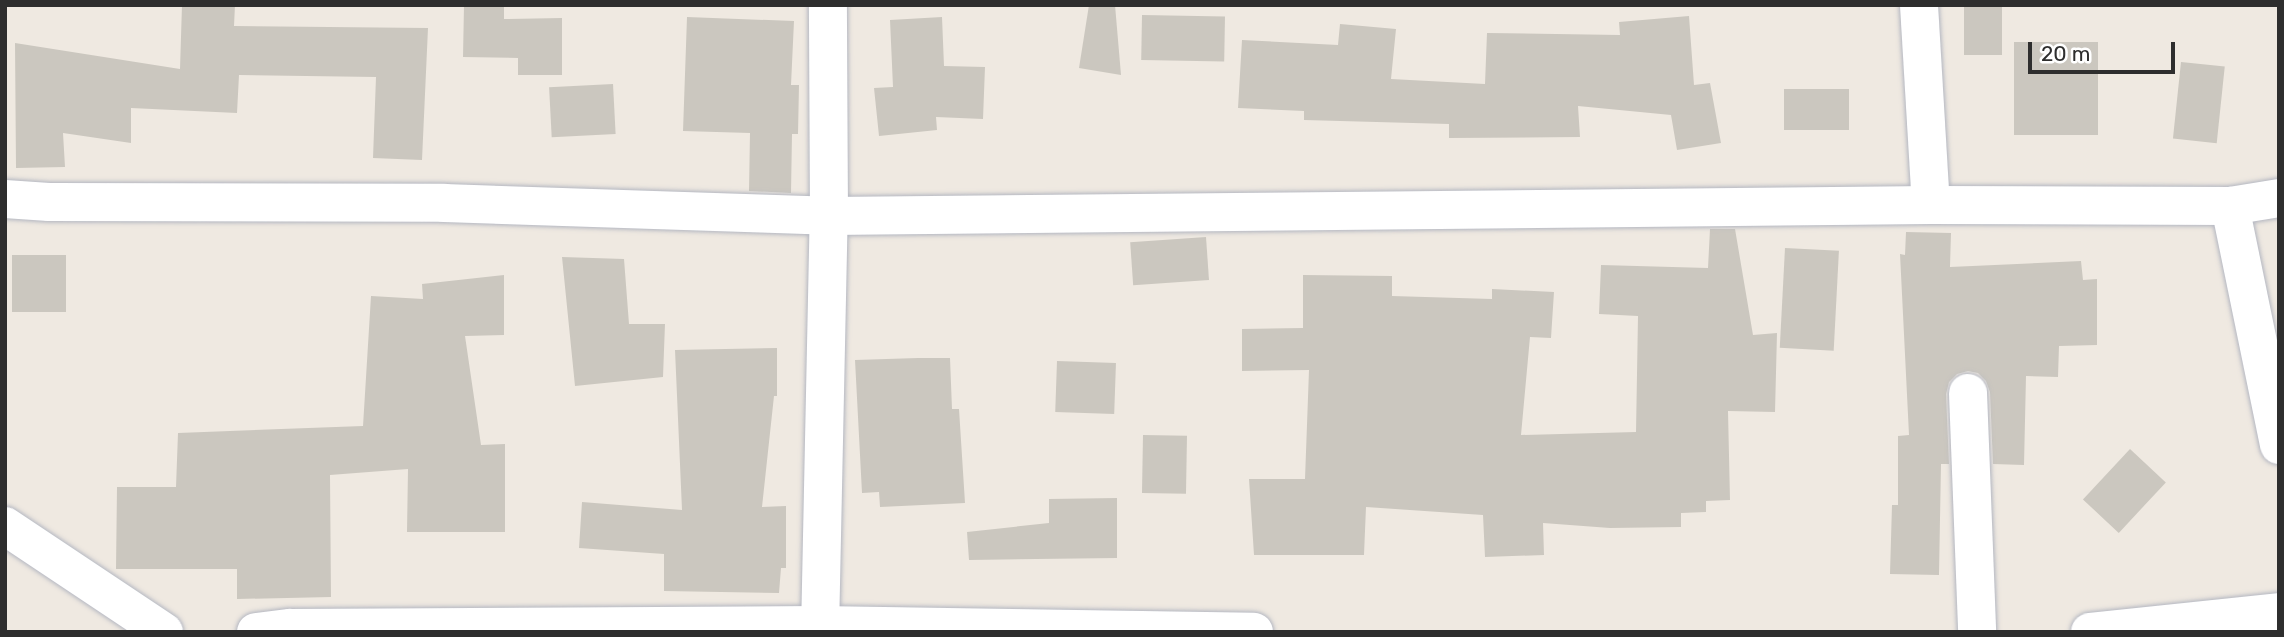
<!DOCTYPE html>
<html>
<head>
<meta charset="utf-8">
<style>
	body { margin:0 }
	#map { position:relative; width:2284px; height:637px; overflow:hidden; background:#efe9e1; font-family:Rubik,sans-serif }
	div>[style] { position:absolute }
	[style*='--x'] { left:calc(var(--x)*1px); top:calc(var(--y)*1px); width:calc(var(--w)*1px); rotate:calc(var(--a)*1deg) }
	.building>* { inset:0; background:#cbc7bf; transform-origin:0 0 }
	.roads { filter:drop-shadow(0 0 2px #b4b7c1) drop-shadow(0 0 2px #b4b7c1) }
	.minor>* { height:38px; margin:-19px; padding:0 19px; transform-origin:19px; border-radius:19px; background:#fff }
	.tertiary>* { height:38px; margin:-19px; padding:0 19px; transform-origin:19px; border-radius:19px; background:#fff }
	span { translate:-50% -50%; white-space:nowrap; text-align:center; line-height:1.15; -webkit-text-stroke:5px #fff; paint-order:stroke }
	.frame { position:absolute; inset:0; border:7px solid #2e2e2e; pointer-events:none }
	.scale { position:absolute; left:2028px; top:42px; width:147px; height:32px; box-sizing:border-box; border:4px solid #2e2e2e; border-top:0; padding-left:9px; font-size:21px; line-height:24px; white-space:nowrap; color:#2e2e2e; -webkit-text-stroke:5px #fff; paint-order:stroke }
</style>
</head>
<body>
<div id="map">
	<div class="building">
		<div style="clip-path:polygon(182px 5px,235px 5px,234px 26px,428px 28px,422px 160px,373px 158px,376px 77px,239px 75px,237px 113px,131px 108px,131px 143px,63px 133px,65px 167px,16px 168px,15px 43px,180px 69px)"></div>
		<div style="clip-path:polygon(464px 5px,504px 5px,504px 19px,562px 18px,562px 75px,518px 75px,518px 58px,463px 57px)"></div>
		<div style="clip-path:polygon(1089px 5px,1115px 5px,1121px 75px,1079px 68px)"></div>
		<div style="left:1964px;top:5px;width:38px;height:50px"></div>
		<div style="left:1142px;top:15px;width:83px;height:45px;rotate:1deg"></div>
		<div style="clip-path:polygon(1689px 16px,1694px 85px,1710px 83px,1721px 143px,1677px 150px,1671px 115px,1578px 106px,1580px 137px,1449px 138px,1449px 124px,1304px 120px,1304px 111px,1238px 108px,1242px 40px,1338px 45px,1340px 24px,1396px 29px,1391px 79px,1485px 84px,1487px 33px,1620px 35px,1619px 22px)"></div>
		<div style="clip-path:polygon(687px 17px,794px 21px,791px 85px,799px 85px,798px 134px,792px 134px,791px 193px,749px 191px,750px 133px,683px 131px)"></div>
		<div style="clip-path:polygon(942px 17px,944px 66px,985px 67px,983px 119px,936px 117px,937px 130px,879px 136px,874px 88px,893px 87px,890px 20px)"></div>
		<div style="left:2014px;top:42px;width:84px;height:93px"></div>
		<div style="left:2181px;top:62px;width:44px;height:77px;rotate:6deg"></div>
		<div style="left:613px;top:84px;width:50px;height:64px;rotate:87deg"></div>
		<div style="left:1784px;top:89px;width:65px;height:41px"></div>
		<div style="clip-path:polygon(1710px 229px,1735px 229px,1753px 335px,1777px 333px,1775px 412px,1728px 411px,1730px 500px,1706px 501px,1706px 512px,1681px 513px,1681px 527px,1610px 528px,1543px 523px,1544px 555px,1485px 557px,1483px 515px,1366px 507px,1364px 555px,1254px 555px,1249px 479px,1305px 479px,1309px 370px,1242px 371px,1242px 329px,1303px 328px,1303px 275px,1392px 276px,1392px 296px,1492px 299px,1492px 289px,1554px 292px,1551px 338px,1530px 337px,1521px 435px,1636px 432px,1638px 316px,1599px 314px,1601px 265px,1708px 268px)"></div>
		<div style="clip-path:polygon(1906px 232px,1951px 233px,1950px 267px,2081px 261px,2083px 280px,2097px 279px,2097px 345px,2059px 346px,2058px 377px,2026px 376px,2024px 465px,1993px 464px,1990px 392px,1986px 381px,1978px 373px,1968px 371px,1957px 374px,1949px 382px,1946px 394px,1949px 464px,1941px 464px,1939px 575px,1890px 574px,1892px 505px,1898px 505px,1898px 436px,1909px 435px,1900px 254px,1905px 255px)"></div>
		<div style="left:1206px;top:237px;width:43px;height:76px;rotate:86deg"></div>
		<div style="left:1785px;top:248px;width:54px;height:100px;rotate:3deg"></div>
		<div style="left:12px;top:255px;width:54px;height:57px"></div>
		<div style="clip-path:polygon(562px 257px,624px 259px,629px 324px,665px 324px,663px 377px,575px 386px)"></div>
		<div style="clip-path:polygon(504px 275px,504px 335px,465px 336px,481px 445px,505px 444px,505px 532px,407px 532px,408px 469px,330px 475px,331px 597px,237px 599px,237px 569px,116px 569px,117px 487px,176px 487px,178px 433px,363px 426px,371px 296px,423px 299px,422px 284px)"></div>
		<div style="clip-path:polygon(777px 348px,777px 396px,774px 396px,762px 507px,786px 506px,786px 568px,781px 568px,779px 593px,664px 591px,664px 554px,579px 548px,582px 502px,682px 510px,675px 350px)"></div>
		<div style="clip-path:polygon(918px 358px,950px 358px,952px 409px,959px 409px,965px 503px,880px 507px,879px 492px,862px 493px,855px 360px)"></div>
		<div style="left:1057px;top:361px;width:59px;height:51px;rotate:2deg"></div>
		<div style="left:1143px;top:435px;width:44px;height:58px;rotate:1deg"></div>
		<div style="left:2130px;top:449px;width:49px;height:69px;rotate:43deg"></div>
		<div style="clip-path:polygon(1117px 498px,1117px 558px,969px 560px,967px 532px,1049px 523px,1049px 499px)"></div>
	</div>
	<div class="roads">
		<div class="minor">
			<div style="--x:1919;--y:5;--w:200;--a:86.6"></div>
			<div style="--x:5;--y:199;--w:44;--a:3.9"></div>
			<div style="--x:49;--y:202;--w:395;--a:0.1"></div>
			<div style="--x:444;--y:203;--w:385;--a:1.9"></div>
			<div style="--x:829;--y:216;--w:1102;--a:-0.57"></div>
			<div style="--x:1931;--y:205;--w:299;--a:0.2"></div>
			<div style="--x:2230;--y:206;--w:50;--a:-9.3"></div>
			<div style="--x:2230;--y:206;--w:244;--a:78.4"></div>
			<div style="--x:1968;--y:393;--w:239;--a:87.8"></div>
			<div style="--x:256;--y:632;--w:34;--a:-7"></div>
			<div style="--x:290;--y:628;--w:529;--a:-0.32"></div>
			<div style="--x:819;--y:625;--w:435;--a:0.9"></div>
			<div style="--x:820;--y:632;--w:416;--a:-88.8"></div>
			<div style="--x:829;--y:216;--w:211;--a:-90.3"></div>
			<div style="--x:2090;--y:632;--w:190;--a:-6"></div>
		</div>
		<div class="tertiary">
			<div style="--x:5;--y:526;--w:191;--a:33.7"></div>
		</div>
	</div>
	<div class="frame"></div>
	<div class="scale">20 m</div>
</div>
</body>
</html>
